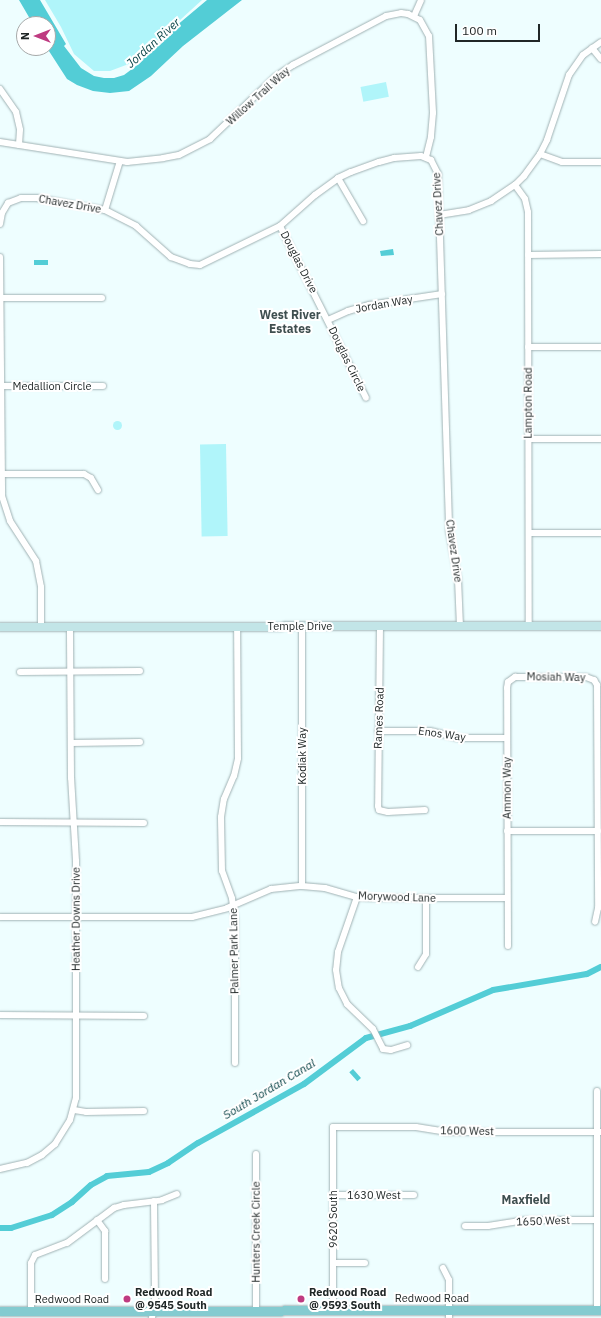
<!DOCTYPE html>
<html>
<head>
<meta charset="utf-8">
<style>
	body { margin:0 }
	#map { position:relative; width:601px; height:1318px; overflow:hidden; background:#eefeff; font-family:"IBM Plex Sans",sans-serif }
	div>[style] { position:absolute }
	[style*='--x'] { left:calc(var(--x)*1px); top:calc(var(--y)*1px); width:calc(var(--w)*1px); rotate:calc(var(--a)*1deg) }
	.green>* { inset:0; background:#b0f5fa; transform-origin:0 0 }
	.round { border-radius:50% }
	.water>* { inset:0; background:#53cdd6; transform-origin:0 0 }
	.canal>* { height:6px; margin:-3px; padding:0 3px; transform-origin:3px; border-radius:3px; background:#53cdd6 }
	.roads { filter:drop-shadow(0 0 1px #a0b2b4) drop-shadow(0 0 1px #a0b2b4) }
	.street>* { height:6px; margin:-3px; padding:0 3px; transform-origin:3px; border-radius:3px; background:#fff }
	.secondary>* { height:8px; margin:-4px; padding:0 4px; transform-origin:4px; border-radius:4px; background:#c2e5e7 }
	.primary>* { height:9px; margin:-4.5px; padding:0 4.5px; transform-origin:4.5px; border-radius:4.5px; background:#84cbd0 }
	.dots>* { width:11px; height:11px; translate:-50% -50%; box-sizing:border-box; border:2px solid #fff; border-radius:50% }
	span { translate:-50% -50%; white-space:nowrap; text-align:center; line-height:1.15; -webkit-text-stroke:4px #fff; paint-order:stroke }
	.street-label { font-size:11px; color:#202727 }
	.poi-label { font-size:11px; color:#202727; font-weight:700 }
	.left { translate:0 -50%; text-align:left }
	.water-label { font-size:12px; color:#023e42; font-style:italic }
	.neighbourhood-label { font-size:12px; color:#3f4f50; font-weight:700 }
	.north { position:absolute; left:16px; top:16px; width:40px; height:40px; box-sizing:border-box; background:#fff; border:1px solid #a6a9a9; border-radius:50%; rotate:270deg; font-size:11px; font-weight:700; line-height:16px; text-align:center; color:#202727 }
	.north::after { content:''; display:block; margin:auto; width:14px; height:18px; background:#bf3b81; clip-path:polygon(50% 0,100% 100%,50% 72%,0 100%) }
	.scale { position:absolute; left:455px; top:24px; width:85px; height:18px; box-sizing:border-box; border:2px solid #202727; border-top:0; padding-left:5px; font-size:12px; line-height:14px; white-space:nowrap; color:#202727; -webkit-text-stroke:3px #fff; paint-order:stroke }
</style>
</head>
<body>
<div id="map">
	<div class="green">
		<div style="clip-path:polygon(45px 0,202px 0,134px 62px,110px 71px,94px 71px,74px 54px,61px 27px)"></div>
		<div style="left:386px;top:82px;width:15px;height:26px;rotate:79deg"></div>
		<div class="round" style="left:112.5px;top:420.5px;width:9px;height:9px"></div>
		<div style="left:226px;top:444px;width:92px;height:26px;rotate:89deg"></div>
	</div>
	<div class="water">
		<div style="clip-path:polygon(19px 0,40px 0,66px 44px,64px 46px,81px 68px,94px 76px,104px 78px,114px 78px,124px 75px,140px 63px,157px 42px,207px 0,242px 0,183px 46px,151px 76px,129px 91px,110px 93px,93px 91px,77px 85px,67px 79px,47px 48px,48px 24px,33px 24px)"></div>
		<div style="clip-path:polygon(393px 249px,394px 255px,381px 256px,380px 251px)"></div>
		<div style="left:34px;top:260px;width:14px;height:5px"></div>
		<div style="left:353px;top:1069px;width:12px;height:5px;rotate:48deg"></div>
	</div>
	<div class="canal">
		<div style="--x:0;--y:1228;--w:11;--a:0"></div>
		<div style="--x:11;--y:1228;--w:43;--a:-17.6"></div>
		<div style="--x:52;--y:1215;--w:24;--a:-33"></div>
		<div style="--x:72;--y:1202;--w:25;--a:-42"></div>
		<div style="--x:91;--y:1185;--w:18;--a:-29"></div>
		<div style="--x:107;--y:1176;--w:42;--a:-5.4"></div>
		<div style="--x:149;--y:1172;--w:21;--a:-25"></div>
		<div style="--x:168;--y:1163;--w:36;--a:-34"></div>
		<div style="--x:198;--y:1143;--w:121;--a:-29.1"></div>
		<div style="--x:304;--y:1084;--w:77;--a:-36.6"></div>
		<div style="--x:366;--y:1038;--w:46;--a:-15.3"></div>
		<div style="--x:410;--y:1026;--w:90;--a:-23.4"></div>
		<div style="--x:493;--y:990;--w:95;--a:-9.7"></div>
		<div style="--x:587;--y:974;--w:16;--a:-27"></div>
	</div>
	<div class="roads">
		<div class="street">
			<div style="--x:414;--y:16;--w:17;--a:-66"></div>
			<div style="--x:592;--y:48;--w:14;--a:51"></div>
			<div style="--x:0;--y:89;--w:28;--a:55"></div>
			<div style="--x:16;--y:112;--w:18;--a:77"></div>
			<div style="--x:20;--y:130;--w:15;--a:94"></div>
			<div style="--x:0;--y:142;--w:129;--a:8.9"></div>
			<div style="--x:127;--y:162;--w:36;--a:-6"></div>
			<div style="--x:163;--y:158;--w:16;--a:-11"></div>
			<div style="--x:179;--y:155;--w:35;--a:-27"></div>
			<div style="--x:210;--y:139;--w:90;--a:-43.6"></div>
			<div style="--x:275;--y:77;--w:22;--a:-34"></div>
			<div style="--x:293;--y:65;--w:105;--a:-27.8"></div>
			<div style="--x:386;--y:16;--w:15;--a:-11"></div>
			<div style="--x:401;--y:13;--w:7;--a:8"></div>
			<div style="--x:408;--y:14;--w:13;--a:27"></div>
			<div style="--x:420;--y:20;--w:18;--a:61"></div>
			<div style="--x:429;--y:36;--w:77;--a:87"></div>
			<div style="--x:433;--y:113;--w:24;--a:95"></div>
			<div style="--x:431;--y:137;--w:21;--a:104"></div>
			<div style="--x:540;--y:154;--w:23;--a:20"></div>
			<div style="--x:562;--y:162;--w:39;--a:0"></div>
			<div style="--x:338;--y:178;--w:50;--a:59.8"></div>
			<div style="--x:515;--y:185;--w:17;--a:54"></div>
			<div style="--x:525;--y:199;--w:13;--a:77"></div>
			<div style="--x:528;--y:212;--w:414;--a:89.9"></div>
			<div style="--x:105;--y:210;--w:51;--a:-73"></div>
			<div style="--x:439;--y:215;--w:30;--a:-9"></div>
			<div style="--x:469;--y:210;--w:24;--a:-22"></div>
			<div style="--x:491;--y:201;--w:29;--a:-34"></div>
			<div style="--x:515;--y:185;--w:13;--a:-45"></div>
			<div style="--x:524;--y:176;--w:27;--a:-54"></div>
			<div style="--x:540;--y:154;--w:16;--a:-63"></div>
			<div style="--x:547;--y:140;--w:69;--a:-71.3"></div>
			<div style="--x:569;--y:75;--w:24;--a:-55"></div>
			<div style="--x:583;--y:55;--w:22;--a:-36"></div>
			<div style="--x:0;--y:224;--w:11;--a:-80"></div>
			<div style="--x:2;--y:213;--w:12;--a:-59"></div>
			<div style="--x:8;--y:203;--w:14;--a:-21"></div>
			<div style="--x:21;--y:198;--w:16;--a:0"></div>
			<div style="--x:37;--y:198;--w:69;--a:10"></div>
			<div style="--x:105;--y:210;--w:35;--a:27"></div>
			<div style="--x:136;--y:226;--w:47;--a:41.5"></div>
			<div style="--x:171;--y:257;--w:20;--a:20"></div>
			<div style="--x:190;--y:264;--w:10;--a:6"></div>
			<div style="--x:200;--y:265;--w:89;--a:-26"></div>
			<div style="--x:280;--y:226;--w:47;--a:-41.5"></div>
			<div style="--x:315;--y:195;--w:29;--a:-36"></div>
			<div style="--x:338;--y:178;--w:14;--a:-25"></div>
			<div style="--x:351;--y:172;--w:30;--a:-20"></div>
			<div style="--x:379;--y:162;--w:16;--a:-15"></div>
			<div style="--x:394;--y:158;--w:27;--a:-4"></div>
			<div style="--x:421;--y:156;--w:11;--a:22"></div>
			<div style="--x:431;--y:160;--w:16;--a:63"></div>
			<div style="--x:438;--y:174;--w:356;--a:88.2"></div>
			<div style="--x:449;--y:530;--w:50;--a:79.6"></div>
			<div style="--x:458;--y:579;--w:47;--a:87.6"></div>
			<div style="--x:280;--y:226;--w:192;--a:63.4"></div>
			<div style="--x:528;--y:255;--w:73;--a:-0.8"></div>
			<div style="--x:0;--y:257;--w:239;--a:89.5"></div>
			<div style="--x:2;--y:496;--w:26;--a:72"></div>
			<div style="--x:10;--y:521;--w:48;--a:57"></div>
			<div style="--x:36;--y:561;--w:26;--a:79"></div>
			<div style="--x:41;--y:587;--w:40;--a:90"></div>
			<div style="--x:0;--y:298;--w:102;--a:0"></div>
			<div style="--x:328;--y:320;--w:22;--a:-24"></div>
			<div style="--x:348;--y:311;--w:22;--a:-16"></div>
			<div style="--x:369;--y:305;--w:74;--a:-8.6"></div>
			<div style="--x:528;--y:347;--w:73;--a:0"></div>
			<div style="--x:1;--y:386;--w:102;--a:0"></div>
			<div style="--x:529;--y:439;--w:72;--a:0"></div>
			<div style="--x:1;--y:474;--w:83;--a:0"></div>
			<div style="--x:84;--y:474;--w:8;--a:30"></div>
			<div style="--x:91;--y:478;--w:14;--a:60"></div>
			<div style="--x:529;--y:533;--w:72;--a:0"></div>
			<div style="--x:302;--y:626;--w:260;--a:90"></div>
			<div style="--x:380;--y:626;--w:180;--a:90.6"></div>
			<div style="--x:378;--y:806;--w:4;--a:76"></div>
			<div style="--x:379;--y:810;--w:9;--a:13"></div>
			<div style="--x:388;--y:812;--w:37;--a:-3"></div>
			<div style="--x:20;--y:672;--w:120;--a:-0.5"></div>
			<div style="--x:378;--y:731;--w:52;--a:0"></div>
			<div style="--x:430;--y:731;--w:29;--a:14"></div>
			<div style="--x:458;--y:738;--w:49;--a:0"></div>
			<div style="--x:71;--y:743;--w:69;--a:-0.8"></div>
			<div style="--x:0;--y:822;--w:144;--a:0.4"></div>
			<div style="--x:507;--y:831;--w:91;--a:0"></div>
			<div style="--x:357;--y:897;--w:58;--a:109.1"></div>
			<div style="--x:338;--y:952;--w:18;--a:96"></div>
			<div style="--x:336;--y:970;--w:18;--a:81"></div>
			<div style="--x:339;--y:988;--w:18;--a:63"></div>
			<div style="--x:347;--y:1004;--w:36;--a:44"></div>
			<div style="--x:373;--y:1029;--w:22;--a:63"></div>
			<div style="--x:383;--y:1049;--w:8;--a:7"></div>
			<div style="--x:391;--y:1050;--w:17;--a:-17"></div>
			<div style="--x:0;--y:917;--w:192;--a:0"></div>
			<div style="--x:192;--y:917;--w:36;--a:-14"></div>
			<div style="--x:227;--y:908;--w:48;--a:-23.4"></div>
			<div style="--x:271;--y:889;--w:31;--a:-6"></div>
			<div style="--x:302;--y:886;--w:23;--a:5"></div>
			<div style="--x:325;--y:888;--w:33;--a:16"></div>
			<div style="--x:357;--y:897;--w:15;--a:4"></div>
			<div style="--x:372;--y:898;--w:135;--a:0"></div>
			<div style="--x:508;--y:946;--w:258;--a:-90.2"></div>
			<div style="--x:507;--y:688;--w:6;--a:-81"></div>
			<div style="--x:508;--y:682;--w:9;--a:-36"></div>
			<div style="--x:515;--y:677;--w:71;--a:0"></div>
			<div style="--x:586;--y:677;--w:9;--a:21"></div>
			<div style="--x:594;--y:680;--w:6;--a:59"></div>
			<div style="--x:597;--y:685;--w:223;--a:89.7"></div>
			<div style="--x:598;--y:908;--w:14;--a:102"></div>
			<div style="--x:418;--y:967;--w:15;--a:-58"></div>
			<div style="--x:426;--y:954;--w:56;--a:-90"></div>
			<div style="--x:0;--y:1015;--w:144;--a:0.4"></div>
			<div style="--x:235;--y:1063;--w:143;--a:-90"></div>
			<div style="--x:235;--y:920;--w:22;--a:-98"></div>
			<div style="--x:232;--y:898;--w:29;--a:-110"></div>
			<div style="--x:222;--y:871;--w:54;--a:-91.1"></div>
			<div style="--x:221;--y:817;--w:18;--a:-81"></div>
			<div style="--x:224;--y:799;--w:25;--a:-67"></div>
			<div style="--x:234;--y:776;--w:18;--a:-77"></div>
			<div style="--x:238;--y:758;--w:132;--a:-90.4"></div>
			<div style="--x:74;--y:1110;--w:12;--a:9"></div>
			<div style="--x:86;--y:1112;--w:58;--a:-1"></div>
			<div style="--x:256;--y:1154;--w:156;--a:90"></div>
			<div style="--x:0;--y:1169;--w:28;--a:-13"></div>
			<div style="--x:27;--y:1163;--w:17;--a:-28"></div>
			<div style="--x:42;--y:1155;--w:17;--a:-40"></div>
			<div style="--x:55;--y:1144;--w:28;--a:-58"></div>
			<div style="--x:70;--y:1120;--w:23;--a:-75"></div>
			<div style="--x:76;--y:1098;--w:237;--a:-90"></div>
			<div style="--x:76;--y:861;--w:83;--a:-93.4"></div>
			<div style="--x:71;--y:778;--w:151;--a:-90.4"></div>
			<div style="--x:333;--y:1195;--w:81;--a:0"></div>
			<div style="--x:97;--y:1220;--w:14;--a:54"></div>
			<div style="--x:105;--y:1231;--w:48;--a:90"></div>
			<div style="--x:465;--y:1226;--w:23;--a:0"></div>
			<div style="--x:488;--y:1226;--w:39;--a:-9"></div>
			<div style="--x:527;--y:1220;--w:70;--a:0"></div>
			<div style="--x:333;--y:1263;--w:32;--a:0"></div>
			<div style="--x:443;--y:1268;--w:13;--a:63"></div>
			<div style="--x:449;--y:1280;--w:38;--a:90"></div>
			<div style="--x:333;--y:1310;--w:183;--a:-90"></div>
			<div style="--x:333;--y:1127;--w:83;--a:0"></div>
			<div style="--x:416;--y:1127;--w:30;--a:9"></div>
			<div style="--x:446;--y:1132;--w:155;--a:0"></div>
			<div style="--x:597;--y:1310;--w:219;--a:-90"></div>
			<div style="--x:31;--y:1311;--w:48;--a:-90"></div>
			<div style="--x:31;--y:1263;--w:9;--a:-63"></div>
			<div style="--x:35;--y:1255;--w:34;--a:-21"></div>
			<div style="--x:67;--y:1243;--w:59;--a:-36.7"></div>
			<div style="--x:114;--y:1208;--w:10;--a:-17"></div>
			<div style="--x:124;--y:1205;--w:38;--a:-7"></div>
			<div style="--x:162;--y:1200;--w:16;--a:-22"></div>
			<div style="--x:152;--y:1318;--w:20;--a:-81"></div>
			<div style="--x:155;--y:1298;--w:97;--a:-90.6"></div>
		</div>
		<div class="secondary">
			<div style="--x:0;--y:627;--w:601;--a:-0.1"></div>
		</div>
		<div class="primary">
			<div style="--x:0;--y:1311;--w:601;--a:-0.1"></div>
		</div>
	</div>
	<div class="dots">
		<div style="left:127px;top:1299px;background:#bf3b81"></div>
		<div style="left:301px;top:1299px;background:#bf3b81"></div>
	</div>
	<div class="street-label">
		<span style="left:258px;top:96px;rotate:-42deg">Willow Trail Way</span>
		<span style="left:70px;top:204px;rotate:10deg">Chavez Drive</span>
		<span style="left:438px;top:204px;rotate:-93deg">Chavez Drive</span>
		<span style="left:299px;top:262px;rotate:63deg">Douglas Drive</span>
		<span style="left:384px;top:304px;rotate:-10deg">Jordan Way</span>
		<span style="left:347px;top:359px;rotate:64deg">Douglas Circle</span>
		<span style="left:52px;top:386px">Medallion Circle</span>
		<span style="left:528px;top:403px;rotate:-90deg">Lampton Road</span>
		<span style="left:454px;top:551px;rotate:82deg">Chavez Drive</span>
		<span style="left:300px;top:626px">Temple Drive</span>
		<span style="left:556px;top:677px;rotate:1deg">Mosiah Way</span>
		<span style="left:379px;top:718px;rotate:-88deg">Rames Road</span>
		<span style="left:442px;top:734px;rotate:8deg">Enos Way</span>
		<span style="left:302px;top:756px;rotate:-90deg">Kodiak Way</span>
		<span style="left:507px;top:788px;rotate:-90deg">Ammon Way</span>
		<span style="left:397px;top:897px;rotate:2deg">Morywood Lane</span>
		<span style="left:76px;top:919px;rotate:-90deg">Heather Downs Drive</span>
		<span style="left:234px;top:951px;rotate:-91deg">Palmer Park Lane</span>
		<span style="left:467px;top:1131px;rotate:1deg">1600 West</span>
		<span style="left:374px;top:1195px">1630 West</span>
		<span style="left:333px;top:1219px;rotate:-90deg">9620 South</span>
		<span style="left:543px;top:1221px;rotate:-2deg">1650 West</span>
		<span style="left:256px;top:1232px;rotate:-90deg">Hunters Creek Circle</span>
		<span style="left:432px;top:1298px">Redwood Road</span>
		<span style="left:72px;top:1299px">Redwood Road</span>
	</div>
	<div class="poi-label">
		<span class="left" style="left:135px;top:1299px">Redwood Road<br>@ 9545 South</span>
		<span class="left" style="left:309px;top:1299px">Redwood Road<br>@ 9593 South</span>
	</div>
	<div class="water-label">
		<span style="left:153px;top:43px;rotate:-42deg">Jordan River</span>
		<span style="left:269px;top:1089px;rotate:-31deg">South Jordan Canal</span>
	</div>
	<div class="neighbourhood-label">
		<span style="left:290px;top:322px">West River<br>Estates</span>
		<span style="left:526px;top:1200px">Maxfield</span>
	</div>
	<div class="north">N</div>
	<div class="scale">100 m</div>
</div>
</body>
</html>
